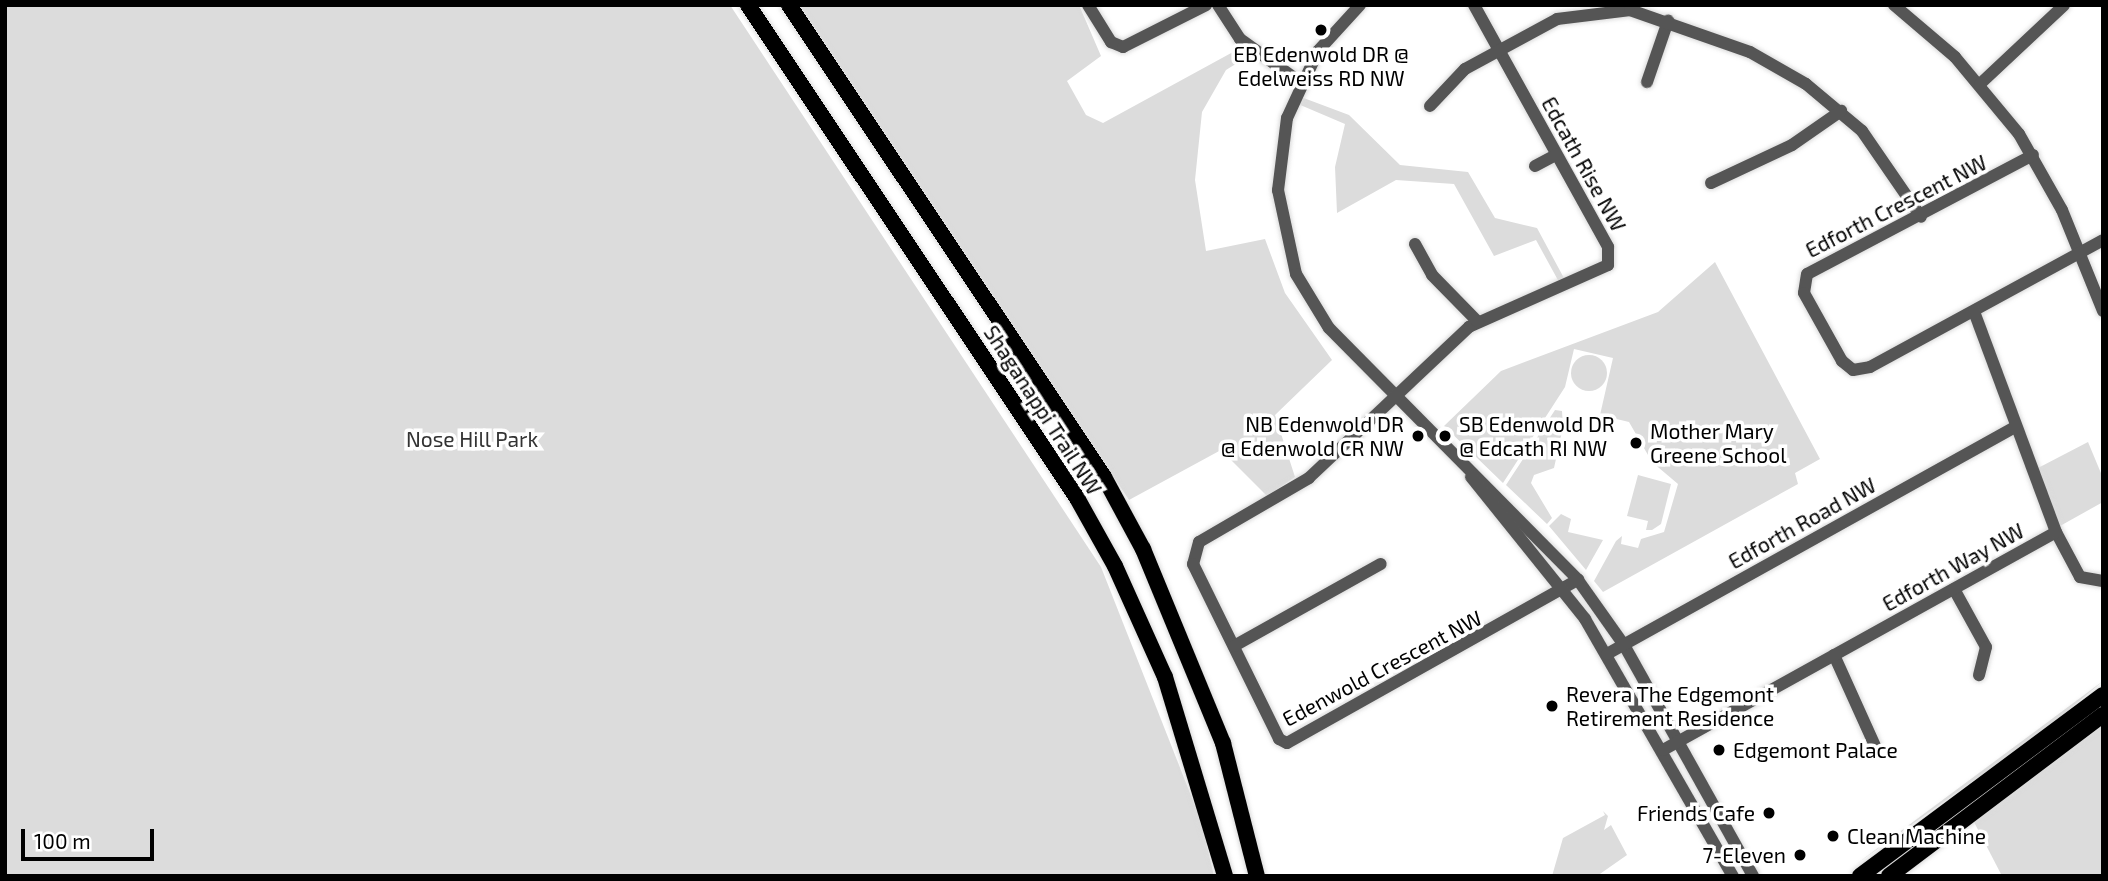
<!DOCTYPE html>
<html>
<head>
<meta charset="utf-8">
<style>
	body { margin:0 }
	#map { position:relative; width:2108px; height:881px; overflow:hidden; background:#fff; font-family:"Exo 2",sans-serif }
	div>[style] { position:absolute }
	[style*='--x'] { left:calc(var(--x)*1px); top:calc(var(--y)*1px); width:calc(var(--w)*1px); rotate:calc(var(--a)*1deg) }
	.green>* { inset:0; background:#dcdcdc }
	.round { border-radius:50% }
	.roads { filter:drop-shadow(0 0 2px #dbdbdb) drop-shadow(0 0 2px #dbdbdb) }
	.minor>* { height:12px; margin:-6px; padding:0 6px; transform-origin:6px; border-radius:6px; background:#555 }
	.major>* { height:16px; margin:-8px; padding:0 8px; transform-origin:8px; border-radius:8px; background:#000 }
	.dots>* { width:19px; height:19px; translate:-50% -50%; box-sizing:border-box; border:4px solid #fff; border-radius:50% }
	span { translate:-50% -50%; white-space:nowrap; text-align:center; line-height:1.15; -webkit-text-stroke:7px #fff; paint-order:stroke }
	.poi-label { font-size:21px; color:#000 }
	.right { translate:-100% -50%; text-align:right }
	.left { translate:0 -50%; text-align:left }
	.street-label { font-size:21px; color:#000 }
	.park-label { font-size:21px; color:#333 }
	.frame { position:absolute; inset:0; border:7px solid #000; pointer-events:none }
	.scale { position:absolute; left:21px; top:829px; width:133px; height:32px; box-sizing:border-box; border:4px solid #000; border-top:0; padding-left:9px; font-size:21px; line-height:24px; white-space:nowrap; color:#000; -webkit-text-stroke:5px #fff; paint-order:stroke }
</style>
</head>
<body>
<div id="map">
	<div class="green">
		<div style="clip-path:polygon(5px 5px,730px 5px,1101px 567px,1201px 821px,1214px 876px,5px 876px)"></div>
		<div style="clip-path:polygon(799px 5px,1079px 5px,1101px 56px,1067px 81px,1086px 115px,1103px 123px,1233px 52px,1242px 60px,1226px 70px,1202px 112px,1195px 180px,1206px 251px,1265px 239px,1285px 293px,1332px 360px,1275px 415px,1295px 477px,1267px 496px,1221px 450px,1129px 500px)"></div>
		<div style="clip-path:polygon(1301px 97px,1349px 115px,1400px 165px,1468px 172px,1495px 218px,1537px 228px,1565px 280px,1559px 282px,1536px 240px,1494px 256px,1454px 184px,1396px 180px,1337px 213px,1335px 167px,1345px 124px,1298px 104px)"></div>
		<div style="clip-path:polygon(1715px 262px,1820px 459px,1795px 473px,1798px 484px,1603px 592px,1594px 581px,1616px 541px,1622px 536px,1621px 544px,1638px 548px,1641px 539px,1664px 532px,1678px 484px,1652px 462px,1629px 422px,1600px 415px,1613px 358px,1574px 349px,1565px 387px,1503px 483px,1444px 426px,1501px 371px,1658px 312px)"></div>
		<div class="round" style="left:1571px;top:355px;width:36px;height:36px"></div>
		<div style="clip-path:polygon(1555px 410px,1562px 411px,1563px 427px,1554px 468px,1534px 475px,1531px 483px,1552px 518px,1547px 524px,1506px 485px)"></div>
		<div style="clip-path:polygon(2088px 442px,2103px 478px,2103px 502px,2060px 526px,2038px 468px)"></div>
		<div style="clip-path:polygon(1638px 475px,1671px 484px,1661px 524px,1652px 530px,1646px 530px,1648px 521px,1627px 516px)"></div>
		<div style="clip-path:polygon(1561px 514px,1571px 519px,1568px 532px,1603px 540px,1586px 570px,1549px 526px)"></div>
		<div style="clip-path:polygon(2103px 681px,2046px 729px,1855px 865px)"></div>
		<div style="clip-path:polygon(2103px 725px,2103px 876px,2002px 876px,1974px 822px)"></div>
		<div style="clip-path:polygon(1603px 811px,1608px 816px,1604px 830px,1611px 825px,1627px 855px,1597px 876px,1552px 876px,1563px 838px,1605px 815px)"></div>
	</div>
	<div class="roads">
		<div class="minor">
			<div style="--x:1088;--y:5;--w:44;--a:58.1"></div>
			<div style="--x:1111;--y:42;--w:13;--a:23"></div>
			<div style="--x:1123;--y:47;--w:93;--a:-26.8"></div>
			<div style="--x:1218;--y:5;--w:40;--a:57.1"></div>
			<div style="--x:1240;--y:39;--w:74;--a:35.6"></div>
			<div style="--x:1360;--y:5;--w:62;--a:132.4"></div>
			<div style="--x:1318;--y:51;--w:74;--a:114.8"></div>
			<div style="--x:1287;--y:118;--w:73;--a:97.1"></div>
			<div style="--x:1278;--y:190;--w:86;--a:77.9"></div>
			<div style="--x:1296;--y:274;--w:63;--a:58.6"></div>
			<div style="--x:1329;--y:328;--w:354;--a:45.3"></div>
			<div style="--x:1578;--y:580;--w:80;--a:54.7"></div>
			<div style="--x:1624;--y:645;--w:265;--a:60.8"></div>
			<div style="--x:1474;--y:5;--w:277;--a:61"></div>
			<div style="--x:1608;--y:247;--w:18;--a:90"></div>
			<div style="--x:1608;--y:265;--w:152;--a:156"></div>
			<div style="--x:1469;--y:327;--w:220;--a:136.7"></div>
			<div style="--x:1309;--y:478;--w:127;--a:149.8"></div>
			<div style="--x:1199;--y:542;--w:23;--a:105"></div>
			<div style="--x:1193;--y:564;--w:195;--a:63.8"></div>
			<div style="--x:1279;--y:739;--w:9;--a:27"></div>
			<div style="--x:1287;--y:743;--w:334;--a:-29.3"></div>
			<div style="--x:1894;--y:5;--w:80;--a:40.4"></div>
			<div style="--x:1955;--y:57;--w:100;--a:50.3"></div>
			<div style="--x:2019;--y:134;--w:87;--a:60.5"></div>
			<div style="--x:2062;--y:210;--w:109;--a:67.9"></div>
			<div style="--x:1647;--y:82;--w:65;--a:-71"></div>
			<div style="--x:1980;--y:84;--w:115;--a:-43.2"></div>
			<div style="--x:1430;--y:106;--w:51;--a:-46.6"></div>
			<div style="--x:1465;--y:69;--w:105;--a:-28.5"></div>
			<div style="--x:1557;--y:19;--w:74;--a:-7"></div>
			<div style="--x:1630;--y:10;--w:127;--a:19.3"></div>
			<div style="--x:1750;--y:52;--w:64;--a:29.7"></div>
			<div style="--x:1806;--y:84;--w:73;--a:40"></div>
			<div style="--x:1862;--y:131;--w:104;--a:55.5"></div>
			<div style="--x:2033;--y:155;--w:255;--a:152.2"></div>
			<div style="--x:1807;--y:274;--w:19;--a:99"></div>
			<div style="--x:1804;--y:293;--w:78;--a:60.8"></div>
			<div style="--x:1842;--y:361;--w:14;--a:39"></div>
			<div style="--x:1853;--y:370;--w:17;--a:-10"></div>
			<div style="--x:1870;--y:367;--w:265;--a:-28.6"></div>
			<div style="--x:1535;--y:166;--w:24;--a:-28"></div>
			<div style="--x:1711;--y:183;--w:89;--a:-25.1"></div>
			<div style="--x:1792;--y:145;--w:60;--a:-34.8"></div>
			<div style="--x:1415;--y:244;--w:35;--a:61"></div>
			<div style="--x:1432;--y:275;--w:66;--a:45.6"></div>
			<div style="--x:1471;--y:477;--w:182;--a:51.2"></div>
			<div style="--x:1585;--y:619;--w:297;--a:60.1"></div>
			<div style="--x:2056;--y:532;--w:51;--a:61.9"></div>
			<div style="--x:2080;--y:577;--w:23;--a:10"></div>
			<div style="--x:1954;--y:589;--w:66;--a:61.1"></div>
			<div style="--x:1986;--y:647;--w:29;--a:104"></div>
			<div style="--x:1234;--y:646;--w:168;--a:-29.2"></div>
			<div style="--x:1607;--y:654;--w:468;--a:-29.1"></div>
			<div style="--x:1834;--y:655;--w:100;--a:65.7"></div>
			<div style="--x:1663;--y:750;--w:449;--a:-29"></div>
			<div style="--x:2056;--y:532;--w:235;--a:-110.4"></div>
		</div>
		<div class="major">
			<div style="--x:748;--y:5;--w:593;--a:56.28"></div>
			<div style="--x:1077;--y:498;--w:78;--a:60.8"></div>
			<div style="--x:1115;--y:566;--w:122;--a:65.8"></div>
			<div style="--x:1165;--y:677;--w:208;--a:73.2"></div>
			<div style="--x:789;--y:5;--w:567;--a:56.28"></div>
			<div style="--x:1104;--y:477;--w:82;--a:61.6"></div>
			<div style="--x:1143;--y:549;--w:210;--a:67.6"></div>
			<div style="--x:1223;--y:743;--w:137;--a:75.7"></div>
			<div style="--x:1860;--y:876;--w:303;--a:-36.7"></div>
			<div style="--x:1889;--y:876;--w:268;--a:-37"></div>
		</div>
	</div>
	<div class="dots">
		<div style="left:1321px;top:30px;background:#000"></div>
		<div style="left:1418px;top:436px;background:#000"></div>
		<div style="left:1445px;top:436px;background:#000"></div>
		<div style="left:1636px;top:443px;background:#000"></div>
		<div style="left:1552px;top:706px;background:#000"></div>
		<div style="left:1719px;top:750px;background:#000"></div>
		<div style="left:1769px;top:813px;background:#000"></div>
		<div style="left:1833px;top:836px;background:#000"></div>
		<div style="left:1800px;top:855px;background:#000"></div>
	</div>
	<div class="poi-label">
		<span style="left:1321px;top:66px">EB Edenwold DR @<br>Edelweiss RD NW</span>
		<span class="right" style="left:1404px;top:436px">NB Edenwold DR<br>@ Edenwold CR NW</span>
		<span class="left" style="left:1459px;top:436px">SB Edenwold DR<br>@ Edcath RI NW</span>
		<span class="left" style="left:1650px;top:443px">Mother Mary<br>Greene School</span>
		<span class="left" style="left:1566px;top:706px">Revera The Edgemont<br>Retirement Residence</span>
		<span class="left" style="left:1733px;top:750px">Edgemont Palace</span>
		<span class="right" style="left:1755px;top:813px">Friends Cafe</span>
		<span class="left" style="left:1847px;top:836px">Clean Machine</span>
		<span class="right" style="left:1786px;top:855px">7-Eleven</span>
	</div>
	<div class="street-label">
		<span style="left:1584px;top:164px;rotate:61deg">Edcath Rise NW</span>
		<span style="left:1896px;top:206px;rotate:-27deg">Edforth Crescent NW</span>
		<span style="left:1043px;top:410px;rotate:57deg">Shaganappi Trail NW</span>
		<span style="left:1802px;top:523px;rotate:-29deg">Edforth Road NW</span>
		<span style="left:1953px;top:567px;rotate:-29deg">Edforth Way NW</span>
		<span style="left:1382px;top:668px;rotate:-28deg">Edenwold Crescent NW</span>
	</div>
	<div class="park-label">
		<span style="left:472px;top:439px">Nose Hill Park</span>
	</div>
	<div class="frame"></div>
	<div class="scale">100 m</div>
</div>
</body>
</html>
